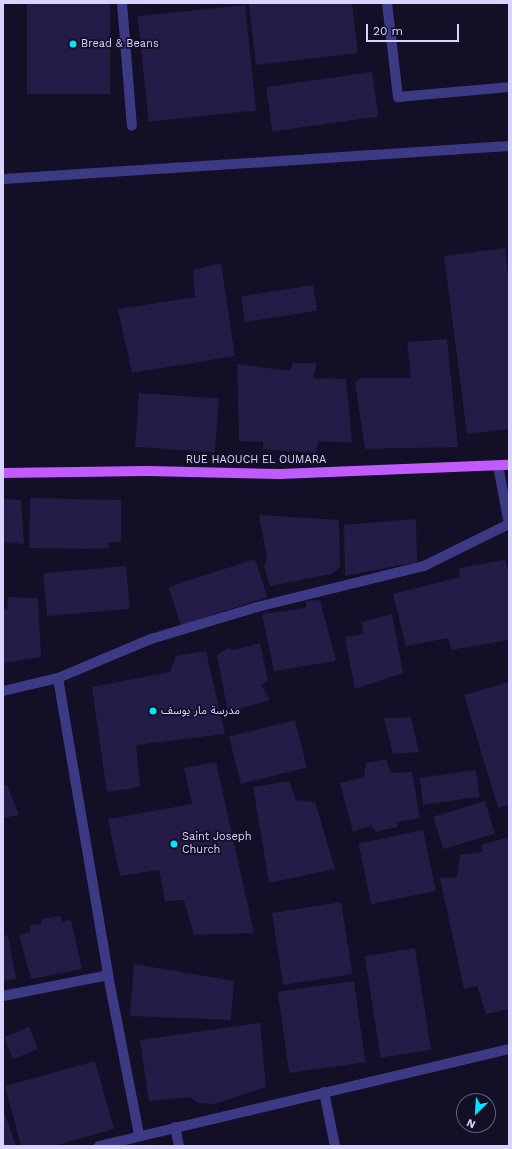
<!DOCTYPE html>
<html>
<head>
<meta charset="utf-8">
<style>
	body { margin:0 }
	#map { position:relative; width:512px; height:1149px; overflow:hidden; background:#130f26; font-family:"Work Sans","Noto Sans Arabic",sans-serif }
	div>[style] { position:absolute }
	[style*='--x'] { left:calc(var(--x)*1px); top:calc(var(--y)*1px); width:calc(var(--w)*1px); rotate:calc(var(--a)*1deg) }
	.building>* { inset:0; background:#241b47; transform-origin:0 0 }
	.minor>* { height:10px; margin:-5px; padding:0 5px; transform-origin:5px; border-radius:5px; background:#3d3a85 }
	.major>* { height:10px; margin:-5px; padding:0 5px; transform-origin:5px; border-radius:5px; background:#c25bff }
	.dots>* { width:11px; height:11px; translate:-50% -50%; box-sizing:border-box; border:2px solid #130f26; border-radius:50% }
	span { translate:-50% -50%; white-space:nowrap; text-align:center; line-height:1.15; -webkit-text-stroke:3.5px #130f26; paint-order:stroke }
	.poi-label { font-size:11px; color:#d9d4ff }
	.left { translate:0 -50%; text-align:left }
	.street-label { font-size:11px; color:#d9d4ff }
	.frame { position:absolute; inset:0; border:4px solid #d9d4ff; pointer-events:none }
	.north { position:absolute; left:456px; top:1093px; width:40px; height:40px; box-sizing:border-box; background:#130f26; border:1px solid #625e7d; border-radius:50%; rotate:205deg; font-size:11px; font-weight:700; line-height:16px; text-align:center; color:#d9d4ff }
	.north::after { content:''; display:block; margin:auto; width:14px; height:18px; background:#00e5ff; clip-path:polygon(50% 0,100% 100%,50% 72%,0 100%) }
	.scale { position:absolute; left:366px; top:24px; width:93px; height:18px; box-sizing:border-box; border:2px solid #d9d4ff; border-top:0; padding-left:5px; font-size:12px; line-height:14px; white-space:nowrap; color:#d9d4ff; -webkit-text-stroke:3px #130f26; paint-order:stroke }
</style>
</head>
<body>
<div id="map">
	<div class="building">
		<div style="left:27px;top:3px;width:83px;height:91px"></div>
		<div style="clip-path:polygon(249px 3px,352px 3px,358px 53px,256px 65px)"></div>
		<div style="left:245px;top:5px;width:106px;height:108px;rotate:84deg"></div>
		<div style="left:372px;top:72px;width:45px;height:107px;rotate:82deg"></div>
		<div style="clip-path:polygon(505px 248px,509px 284px,509px 429px,467px 434px,444px 256px)"></div>
		<div style="clip-path:polygon(221px 263px,235px 356px,132px 373px,118px 309px,195px 297px,193px 270px)"></div>
		<div style="left:313px;top:285px;width:26px;height:73px;rotate:81deg"></div>
		<div style="clip-path:polygon(447px 339px,458px 447px,365px 449px,355px 382px,361px 378px,411px 378px,407px 342px)"></div>
		<div style="clip-path:polygon(293px 363px,317px 363px,313px 378px,346px 379px,352px 443px,319px 441px,315px 453px,263px 449px,263px 442px,239px 441px,237px 364px,290px 371px)"></div>
		<div style="left:139px;top:393px;width:80px;height:54px;rotate:4deg"></div>
		<div style="clip-path:polygon(30px 498px,121px 500px,121px 542px,108px 542px,109px 548px,88px 549px,29px 548px)"></div>
		<div style="clip-path:polygon(3px 499px,21px 500px,24px 544px,3px 542px)"></div>
		<div style="clip-path:polygon(259px 515px,339px 520px,340px 567px,331px 574px,270px 586px,264px 566px,267px 558px)"></div>
		<div style="clip-path:polygon(416px 519px,417px 562px,345px 576px,344px 525px)"></div>
		<div style="left:255px;top:559px;width:40px;height:91px;rotate:72deg"></div>
		<div style="clip-path:polygon(505px 560px,509px 575px,509px 640px,451px 650px,448px 638px,406px 646px,393px 594px,460px 577px,459px 568px)"></div>
		<div style="left:126px;top:566px;width:43px;height:83px;rotate:85deg"></div>
		<div style="clip-path:polygon(8px 597px,38px 598px,41px 657px,3px 663px,3px 609px,7px 609px)"></div>
		<div style="clip-path:polygon(320px 600px,336px 661px,274px 671px,262px 614px,306px 608px,306px 601px)"></div>
		<div style="clip-path:polygon(392px 614px,403px 673px,355px 689px,345px 637px,363px 634px,362px 622px)"></div>
		<div style="clip-path:polygon(260px 643px,268px 681px,261px 685px,270px 700px,228px 712px,217px 655px,228px 648px,234px 650px)"></div>
		<div style="clip-path:polygon(206px 651px,225px 734px,136px 745px,140px 787px,107px 792px,92px 687px,170px 672px,176px 656px)"></div>
		<div style="clip-path:polygon(509px 682px,509px 805px,498px 808px,464px 695px)"></div>
		<div style="clip-path:polygon(411px 717px,419px 752px,393px 754px,384px 718px)"></div>
		<div style="left:295px;top:720px;width:49px;height:68px;rotate:76deg"></div>
		<div style="clip-path:polygon(386px 759px,391px 773px,412px 772px,420px 818px,397px 822px,397px 827px,376px 832px,371px 825px,353px 832px,340px 783px,364px 777px,366px 763px)"></div>
		<div style="clip-path:polygon(216px 762px,254px 933px,194px 935px,184px 900px,165px 901px,159px 870px,120px 876px,108px 819px,192px 804px,184px 768px)"></div>
		<div style="left:476px;top:770px;width:27px;height:57px;rotate:82deg"></div>
		<div style="clip-path:polygon(289px 781px,296px 800px,315px 802px,335px 869px,269px 883px,253px 787px)"></div>
		<div style="clip-path:polygon(7px 785px,19px 815px,3px 818px,3px 786px)"></div>
		<div style="left:485px;top:801px;width:34px;height:54px;rotate:73deg"></div>
		<div style="left:423px;top:830px;width:62px;height:66px;rotate:78deg"></div>
		<div style="clip-path:polygon(509px 837px,509px 1009px,486px 1014px,477px 986px,464px 989px,440px 878px,457px 877px,460px 855px,483px 852px,481px 845px)"></div>
		<div style="left:341px;top:902px;width:73px;height:70px;rotate:81deg"></div>
		<div style="clip-path:polygon(60px 916px,62px 922px,71px 920px,82px 969px,31px 979px,19px 935px,30px 932px,30px 925px,41px 924px,42px 919px)"></div>
		<div style="clip-path:polygon(8px 935px,16px 979px,3px 981px,3px 936px)"></div>
		<div style="left:415px;top:948px;width:103px;height:51px;rotate:81deg"></div>
		<div style="clip-path:polygon(134px 964px,234px 981px,231px 1020px,130px 1016px)"></div>
		<div style="left:354px;top:981px;width:82px;height:77px;rotate:82deg"></div>
		<div style="clip-path:polygon(260px 1023px,266px 1087px,215px 1104px,198px 1103px,191px 1097px,149px 1101px,140px 1040px)"></div>
		<div style="left:29px;top:1027px;width:24px;height:27px;rotate:68deg"></div>
		<div style="clip-path:polygon(95px 1061px,114px 1129px,54px 1146px,21px 1146px,5px 1086px)"></div>
		<div style="clip-path:polygon(3px 1109px,16px 1146px,3px 1146px)"></div>
	</div>
	<div class="minor">
		<div style="--x:122;--y:3;--w:123;--a:85.4"></div>
		<div style="--x:387;--y:3;--w:95;--a:83.3"></div>
		<div style="--x:398;--y:97;--w:111;--a:-5.1"></div>
		<div style="--x:3;--y:179;--w:507;--a:-3.73"></div>
		<div style="--x:498;--y:466;--w:59;--a:79.3"></div>
		<div style="--x:58;--y:678;--w:301;--a:80.4"></div>
		<div style="--x:108;--y:975;--w:163;--a:79"></div>
		<div style="--x:3;--y:691;--w:57;--a:-13.3"></div>
		<div style="--x:58;--y:678;--w:101;--a:-22.8"></div>
		<div style="--x:151;--y:639;--w:111;--a:-16.8"></div>
		<div style="--x:257;--y:607;--w:172;--a:-13.8"></div>
		<div style="--x:424;--y:566;--w:95;--a:-26.3"></div>
		<div style="--x:3;--y:996;--w:107;--a:-11.3"></div>
		<div style="--x:324;--y:1092;--w:55;--a:78.5"></div>
		<div style="--x:175;--y:1127;--w:19;--a:78"></div>
		<div style="--x:99;--y:1146;--w:421;--a:-13.3"></div>
	</div>
	<div class="major">
		<div style="--x:3;--y:473;--w:144;--a:-0.8"></div>
		<div style="--x:147;--y:471;--w:133;--a:1.3"></div>
		<div style="--x:280;--y:474;--w:229;--a:-2.3"></div>
	</div>
	<div class="dots">
		<div style="left:73px;top:44px;background:#00e5ff"></div>
		<div style="left:153px;top:711px;background:#00e5ff"></div>
		<div style="left:174px;top:844px;background:#00e5ff"></div>
	</div>
	<div class="poi-label">
		<span class="left" style="left:81px;top:44px">Bread &amp; Beans</span>
		<span class="left" style="left:161px;top:711px">مدرسة مار يوسف</span>
		<span class="left" style="left:182px;top:844px">Saint Joseph<br>Church</span>
	</div>
	<div class="street-label">
		<span style="left:256px;top:460px">RUE HAOUCH EL OUMARA</span>
	</div>
	<div class="frame"></div>
	<div class="north">N</div>
	<div class="scale">20 m</div>
</div>
</body>
</html>
